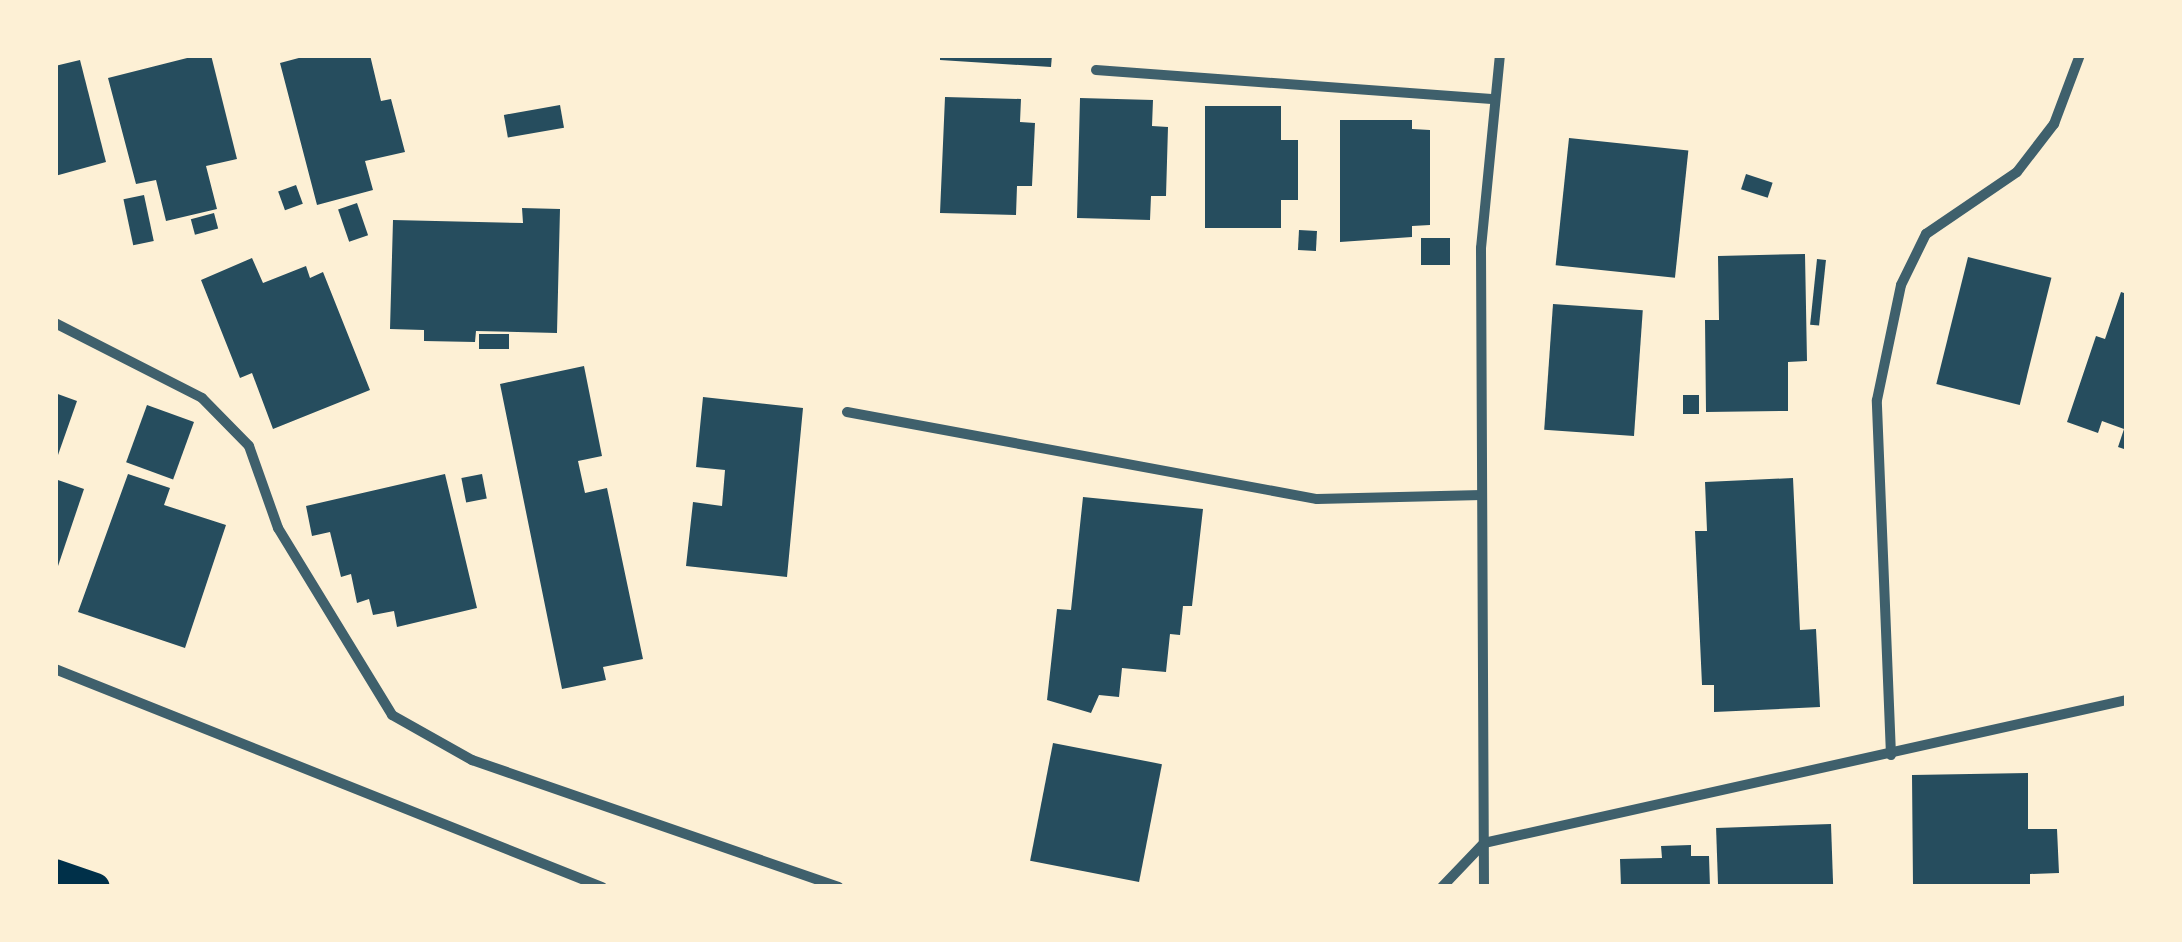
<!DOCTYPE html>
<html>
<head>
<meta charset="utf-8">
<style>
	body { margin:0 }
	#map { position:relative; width:2182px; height:942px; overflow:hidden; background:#fdf0d5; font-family:"IBM Plex Sans",sans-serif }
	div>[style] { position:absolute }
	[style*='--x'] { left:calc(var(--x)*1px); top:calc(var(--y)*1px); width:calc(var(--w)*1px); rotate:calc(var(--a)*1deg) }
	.building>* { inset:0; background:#264d5e; transform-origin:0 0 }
	.minor>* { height:10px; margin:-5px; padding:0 5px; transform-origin:5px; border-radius:5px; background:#3f606c }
	.trunk>* { height:28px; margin:-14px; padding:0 14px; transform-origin:14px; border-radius:14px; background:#003049 }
	span { translate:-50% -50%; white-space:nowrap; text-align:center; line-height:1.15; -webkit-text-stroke:9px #fdf0d5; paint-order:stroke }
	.frame { position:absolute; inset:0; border:58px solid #fdf0d5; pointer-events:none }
</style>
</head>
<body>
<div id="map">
	<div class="building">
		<div style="clip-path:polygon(199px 55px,211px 55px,237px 159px,206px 166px,217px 209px,166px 221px,156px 180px,136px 184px,108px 78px)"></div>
		<div style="clip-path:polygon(310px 55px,370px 55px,381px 101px,391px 99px,405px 152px,365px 161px,373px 190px,317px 205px,280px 63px)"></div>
		<div style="clip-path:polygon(940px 55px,1052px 55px,1051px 67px,940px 60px)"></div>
		<div style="clip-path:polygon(80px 60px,106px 162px,55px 176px,55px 66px)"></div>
		<div style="clip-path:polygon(945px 97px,1021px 99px,1020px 122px,1035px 123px,1032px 186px,1017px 186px,1016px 215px,940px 213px)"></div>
		<div style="clip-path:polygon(1080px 98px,1153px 100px,1152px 126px,1168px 127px,1166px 196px,1151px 196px,1150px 220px,1077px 218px)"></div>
		<div style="left:560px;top:105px;width:23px;height:57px;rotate:80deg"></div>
		<div style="clip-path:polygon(1205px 106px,1281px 106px,1281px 140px,1298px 140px,1298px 200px,1281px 200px,1281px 228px,1205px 228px)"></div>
		<div style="clip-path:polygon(1340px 120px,1412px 120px,1412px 129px,1430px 130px,1430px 225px,1412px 226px,1412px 237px,1340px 242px)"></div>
		<div style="left:1569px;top:138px;width:120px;height:128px;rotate:6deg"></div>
		<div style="left:1746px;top:174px;width:28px;height:16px;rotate:18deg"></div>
		<div style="left:296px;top:185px;width:20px;height:19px;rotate:70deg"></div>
		<div style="left:144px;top:195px;width:47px;height:21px;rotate:78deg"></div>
		<div style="left:357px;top:203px;width:34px;height:20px;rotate:71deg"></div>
		<div style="clip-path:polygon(522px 208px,560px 209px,557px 333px,476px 331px,475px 342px,424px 341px,424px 330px,390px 329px,393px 220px,523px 223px)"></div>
		<div style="left:214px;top:213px;width:16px;height:24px;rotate:75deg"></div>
		<div style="left:1299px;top:230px;width:18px;height:20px;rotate:3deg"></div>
		<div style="left:1421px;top:238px;width:29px;height:27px"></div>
		<div style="clip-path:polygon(1805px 254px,1807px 361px,1788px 362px,1788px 411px,1706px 412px,1705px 320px,1719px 320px,1718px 256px)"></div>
		<div style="left:1968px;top:257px;width:86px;height:131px;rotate:14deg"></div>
		<div style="clip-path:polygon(252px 258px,263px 283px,306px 266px,310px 278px,323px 272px,370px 390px,273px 429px,252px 373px,240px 378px,201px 280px)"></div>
		<div style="left:1817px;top:259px;width:9px;height:66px;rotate:6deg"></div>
		<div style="clip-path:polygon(2121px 292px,2127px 294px,2127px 450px,2118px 447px,2124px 429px,2102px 421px,2098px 433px,2067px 422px,2096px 336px,2105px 339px)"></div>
		<div style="left:1553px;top:304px;width:90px;height:126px;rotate:4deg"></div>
		<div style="left:479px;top:334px;width:30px;height:15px"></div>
		<div style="clip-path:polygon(584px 366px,602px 456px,578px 461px,585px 493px,607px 488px,643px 659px,603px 667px,606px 680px,562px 689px,500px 384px)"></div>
		<div style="clip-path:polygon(55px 393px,77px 401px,58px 455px,55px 454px)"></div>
		<div style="left:1683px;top:395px;width:16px;height:19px"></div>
		<div style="clip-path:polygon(703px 397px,803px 408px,787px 577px,686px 566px,693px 502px,722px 506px,725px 470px,696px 467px)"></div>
		<div style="left:147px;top:405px;width:50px;height:61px;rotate:20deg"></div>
		<div style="clip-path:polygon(128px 474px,170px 488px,164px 505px,226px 525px,185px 648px,78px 612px)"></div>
		<div style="clip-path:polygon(445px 474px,477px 608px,397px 627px,394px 611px,373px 615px,369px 599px,357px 603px,351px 574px,341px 577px,330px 532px,312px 536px,306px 506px)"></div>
		<div style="left:482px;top:474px;width:25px;height:21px;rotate:79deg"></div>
		<div style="clip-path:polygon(1793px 478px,1800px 630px,1816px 629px,1820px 707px,1714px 712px,1714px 685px,1702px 685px,1695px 531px,1707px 531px,1705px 482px)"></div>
		<div style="clip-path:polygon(55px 479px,84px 489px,56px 572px,55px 572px)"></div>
		<div style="clip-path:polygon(1083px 497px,1203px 509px,1192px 606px,1183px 606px,1180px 635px,1170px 634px,1166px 672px,1122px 668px,1119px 697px,1099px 695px,1091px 713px,1047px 700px,1057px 609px,1071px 610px)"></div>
		<div style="left:1053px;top:743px;width:111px;height:120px;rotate:11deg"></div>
		<div style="clip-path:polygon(2028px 773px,2028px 829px,2057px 829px,2059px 873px,2030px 874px,2030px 887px,1913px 887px,1912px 775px)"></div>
		<div style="left:1831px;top:824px;width:63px;height:115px;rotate:88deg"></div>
		<div style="clip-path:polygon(1691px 845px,1691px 856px,1709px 856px,1710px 887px,1621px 887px,1620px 859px,1662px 858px,1661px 846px)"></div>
	</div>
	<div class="minor">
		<div style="--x:1096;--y:70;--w:400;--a:4.2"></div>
		<div style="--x:55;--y:323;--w:165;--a:27"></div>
		<div style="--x:202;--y:398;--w:67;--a:45.6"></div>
		<div style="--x:249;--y:446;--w:87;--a:70.5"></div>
		<div style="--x:278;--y:528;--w:219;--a:58.6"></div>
		<div style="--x:392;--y:715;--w:92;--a:29.4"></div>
		<div style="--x:472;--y:760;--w:388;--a:19.1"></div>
		<div style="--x:847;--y:412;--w:478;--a:10.5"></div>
		<div style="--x:1317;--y:499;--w:165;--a:-1.4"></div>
		<div style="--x:55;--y:669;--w:589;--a:21.73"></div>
		<div style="--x:1891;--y:755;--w:355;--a:-92.3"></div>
		<div style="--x:1877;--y:400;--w:117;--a:-78.2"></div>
		<div style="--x:1901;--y:285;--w:57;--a:-63.9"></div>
		<div style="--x:1926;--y:234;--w:110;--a:-34.3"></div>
		<div style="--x:2017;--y:172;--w:61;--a:-52.4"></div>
		<div style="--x:2054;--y:124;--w:74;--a:-69.4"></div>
		<div style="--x:1442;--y:887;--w:61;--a:-46.3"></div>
		<div style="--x:1484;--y:843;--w:659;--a:-12.54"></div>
		<div style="--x:1484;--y:887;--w:639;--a:-90.27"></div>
		<div style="--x:1481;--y:248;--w:194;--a:-84.4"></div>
	</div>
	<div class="trunk">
		<div style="--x:55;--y:873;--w:43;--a:18.9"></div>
	</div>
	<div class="frame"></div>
</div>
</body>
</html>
